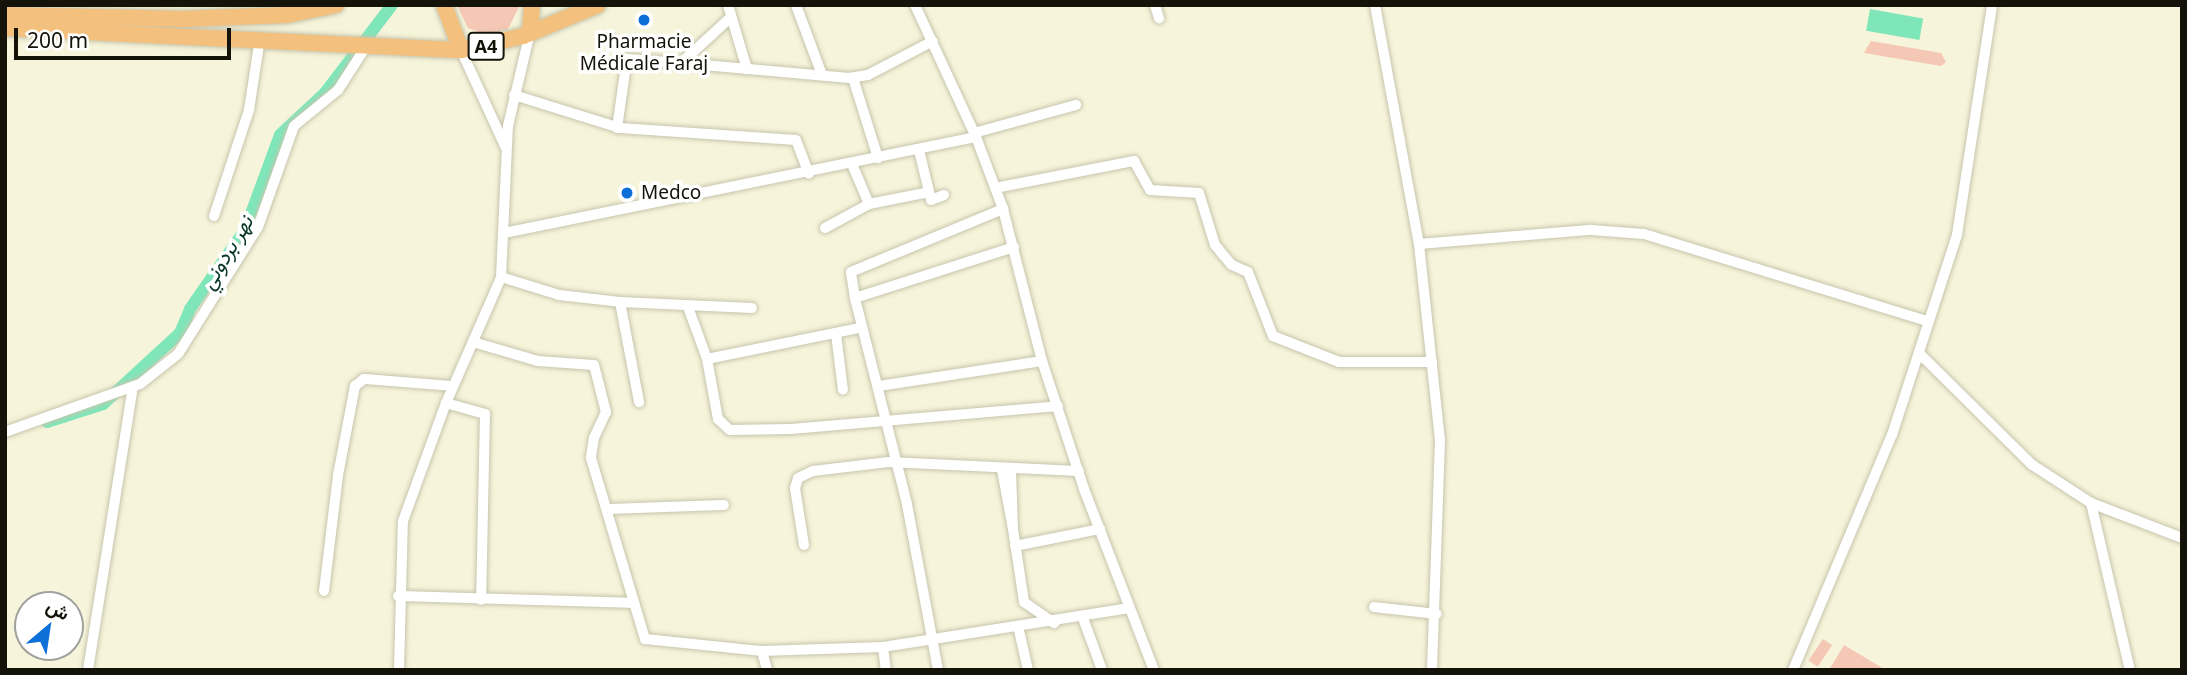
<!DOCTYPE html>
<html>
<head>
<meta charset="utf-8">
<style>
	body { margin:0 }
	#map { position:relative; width:2187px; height:675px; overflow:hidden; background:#f6f4da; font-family:"Noto Sans",Vazirmatn,sans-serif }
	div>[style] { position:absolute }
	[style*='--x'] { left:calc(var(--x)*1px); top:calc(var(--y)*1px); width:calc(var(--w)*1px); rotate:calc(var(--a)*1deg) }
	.green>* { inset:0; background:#f5c7b5; transform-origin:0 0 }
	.water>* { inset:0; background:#7fe6ba; transform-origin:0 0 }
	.river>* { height:12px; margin:-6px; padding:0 6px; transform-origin:6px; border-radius:6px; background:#7fe6ba }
	.roads { filter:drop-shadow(0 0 2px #c7c5ad) drop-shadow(0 0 2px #c7c5ad) }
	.minor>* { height:10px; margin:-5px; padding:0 5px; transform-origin:5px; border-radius:5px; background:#fff }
	.highway>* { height:16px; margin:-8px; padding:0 8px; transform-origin:8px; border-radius:8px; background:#f4c07d }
	.dots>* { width:19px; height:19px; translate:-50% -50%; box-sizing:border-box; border:4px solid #fff; border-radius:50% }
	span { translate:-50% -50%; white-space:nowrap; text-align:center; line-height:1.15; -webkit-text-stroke:7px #fff; paint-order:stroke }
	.shield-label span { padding:2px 5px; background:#fff; border:2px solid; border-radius:5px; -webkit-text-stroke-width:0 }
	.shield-label { font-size:18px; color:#14130a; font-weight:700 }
	.poi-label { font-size:19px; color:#14130a }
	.left { translate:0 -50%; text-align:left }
	.water-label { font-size:21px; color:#073625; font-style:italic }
	.frame { position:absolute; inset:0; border:7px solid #14130a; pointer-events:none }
	.north { position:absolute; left:14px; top:591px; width:70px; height:70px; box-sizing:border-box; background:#fff; border:2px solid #a1a19d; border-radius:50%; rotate:29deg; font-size:19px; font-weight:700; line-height:28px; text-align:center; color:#14130a }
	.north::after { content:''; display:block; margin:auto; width:24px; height:32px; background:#0d70d8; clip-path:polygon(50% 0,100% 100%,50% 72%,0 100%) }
	.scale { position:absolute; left:14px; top:28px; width:217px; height:32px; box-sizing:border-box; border:4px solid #14130a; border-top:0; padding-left:9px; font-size:21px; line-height:24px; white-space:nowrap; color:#14130a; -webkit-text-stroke:5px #fff; paint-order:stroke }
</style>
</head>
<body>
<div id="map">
	<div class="green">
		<div style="clip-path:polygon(457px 5px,520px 5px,508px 29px,488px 35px,468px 28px)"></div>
		<div style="clip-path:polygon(1871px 41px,1941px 53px,1946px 62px,1941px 66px,1864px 53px)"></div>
		<div style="left:1823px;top:639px;width:11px;height:26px;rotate:34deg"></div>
		<div style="clip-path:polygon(1844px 645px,1884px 669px,1883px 670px,1829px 670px)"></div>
	</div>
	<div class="water">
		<div style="left:1870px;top:9px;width:54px;height:22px;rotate:10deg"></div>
	</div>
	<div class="river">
		<div style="--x:47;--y:422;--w:59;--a:-17.8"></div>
		<div style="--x:103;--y:404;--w:105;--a:-42.7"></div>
		<div style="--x:180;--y:333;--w:26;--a:-67"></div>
		<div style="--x:190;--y:309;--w:96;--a:-55.2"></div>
		<div style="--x:245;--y:230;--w:101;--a:-69.8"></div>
		<div style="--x:280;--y:135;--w:62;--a:-43"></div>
		<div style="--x:325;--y:93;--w:111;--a:-52.7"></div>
	</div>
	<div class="roads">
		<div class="minor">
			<div style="--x:728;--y:5;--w:67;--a:73.5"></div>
			<div style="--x:796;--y:5;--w:75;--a:69.6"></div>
			<div style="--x:915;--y:5;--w:145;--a:65.2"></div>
			<div style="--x:976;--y:137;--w:77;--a:69.4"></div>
			<div style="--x:1003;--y:209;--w:157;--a:75.6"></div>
			<div style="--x:1042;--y:361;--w:135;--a:71.8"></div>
			<div style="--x:1084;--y:489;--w:194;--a:68.9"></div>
			<div style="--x:1155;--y:5;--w:14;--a:73"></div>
			<div style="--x:1375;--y:5;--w:243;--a:79.6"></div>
			<div style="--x:1419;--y:244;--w:197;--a:83.9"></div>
			<div style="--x:1440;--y:440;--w:230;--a:92"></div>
			<div style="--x:461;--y:50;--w:106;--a:65.4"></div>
			<div style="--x:681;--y:63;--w:169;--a:5.1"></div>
			<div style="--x:849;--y:78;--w:19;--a:-9"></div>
			<div style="--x:868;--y:75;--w:73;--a:-27.6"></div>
			<div style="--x:853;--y:78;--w:84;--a:72.6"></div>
			<div style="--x:514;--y:95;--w:111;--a:17.3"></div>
			<div style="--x:620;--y:128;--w:176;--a:3.9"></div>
			<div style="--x:796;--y:140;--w:36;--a:69"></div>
			<div style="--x:617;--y:128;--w:70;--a:-81.8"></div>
			<div style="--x:627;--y:59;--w:54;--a:4.2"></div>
			<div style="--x:681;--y:63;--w:68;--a:-42.6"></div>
			<div style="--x:974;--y:133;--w:106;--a:-15.4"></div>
			<div style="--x:919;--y:150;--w:51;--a:76.5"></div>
			<div style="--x:931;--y:200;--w:14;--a:-21"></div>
			<div style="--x:852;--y:164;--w:43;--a:67"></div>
			<div style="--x:995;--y:188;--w:142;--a:-11"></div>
			<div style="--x:1134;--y:161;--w:33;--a:61"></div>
			<div style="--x:1150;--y:190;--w:49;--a:3.5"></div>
			<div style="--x:1199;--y:193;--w:54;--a:72.9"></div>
			<div style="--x:1215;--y:245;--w:26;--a:50"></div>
			<div style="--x:1232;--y:265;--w:17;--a:24"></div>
			<div style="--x:1248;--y:272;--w:69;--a:68.7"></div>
			<div style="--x:1273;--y:336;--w:71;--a:21.5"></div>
			<div style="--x:1339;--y:362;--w:93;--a:0"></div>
			<div style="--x:214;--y:216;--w:112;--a:-71.7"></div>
			<div style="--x:249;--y:110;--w:73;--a:-81.3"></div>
			<div style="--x:825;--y:228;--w:50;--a:-28.6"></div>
			<div style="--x:869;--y:204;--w:61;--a:-11.3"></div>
			<div style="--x:504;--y:233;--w:482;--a:-11.5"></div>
			<div style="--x:1419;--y:244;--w:173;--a:-4.7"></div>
			<div style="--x:1591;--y:230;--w:53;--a:4.3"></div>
			<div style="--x:1644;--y:234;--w:296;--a:17.1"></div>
			<div style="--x:501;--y:277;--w:61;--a:17.2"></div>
			<div style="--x:559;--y:295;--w:61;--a:6.5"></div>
			<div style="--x:620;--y:302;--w:132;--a:2.6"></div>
			<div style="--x:855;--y:298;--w:26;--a:-99"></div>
			<div style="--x:851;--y:272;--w:165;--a:-22.5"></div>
			<div style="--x:620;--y:302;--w:102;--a:79.2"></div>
			<div style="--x:688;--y:307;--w:55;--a:69.9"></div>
			<div style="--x:707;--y:359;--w:61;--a:79.6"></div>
			<div style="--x:718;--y:419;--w:16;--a:43"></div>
			<div style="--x:730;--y:430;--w:61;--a:-0.9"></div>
			<div style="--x:791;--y:429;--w:268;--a:-4.9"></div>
			<div style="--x:836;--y:334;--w:56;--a:82.9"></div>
			<div style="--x:473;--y:342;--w:68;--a:16.3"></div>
			<div style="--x:538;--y:361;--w:56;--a:4.1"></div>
			<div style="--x:594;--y:365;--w:49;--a:75.7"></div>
			<div style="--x:606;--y:412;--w:29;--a:115"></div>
			<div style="--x:594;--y:438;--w:20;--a:99"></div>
			<div style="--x:591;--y:458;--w:189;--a:73.4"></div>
			<div style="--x:645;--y:639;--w:118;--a:5.9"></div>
			<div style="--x:762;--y:651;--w:121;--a:-1.9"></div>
			<div style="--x:883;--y:647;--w:248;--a:-9"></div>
			<div style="--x:1919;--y:353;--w:158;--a:44.7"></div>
			<div style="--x:2031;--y:464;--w:72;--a:33"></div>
			<div style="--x:2091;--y:503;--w:97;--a:21"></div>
			<div style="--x:707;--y:359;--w:156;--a:-11.5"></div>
			<div style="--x:879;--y:386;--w:165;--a:-8.7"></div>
			<div style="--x:446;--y:403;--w:41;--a:15.8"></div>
			<div style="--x:485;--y:414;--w:186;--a:91.2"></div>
			<div style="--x:5;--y:432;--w:143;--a:-19.6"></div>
			<div style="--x:140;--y:384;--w:48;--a:-38.3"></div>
			<div style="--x:178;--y:354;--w:150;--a:-57.8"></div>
			<div style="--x:258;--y:227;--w:107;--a:-70.4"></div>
			<div style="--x:294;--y:126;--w:57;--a:-39.3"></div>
			<div style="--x:338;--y:90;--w:54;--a:-57.2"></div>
			<div style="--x:1002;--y:470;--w:60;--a:79.4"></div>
			<div style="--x:1011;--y:470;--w:59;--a:88.1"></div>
			<div style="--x:1013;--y:529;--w:74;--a:81.4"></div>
			<div style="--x:1024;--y:602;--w:37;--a:35"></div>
			<div style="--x:2091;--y:503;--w:171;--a:76.9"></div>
			<div style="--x:607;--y:509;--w:117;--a:-2"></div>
			<div style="--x:804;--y:545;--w:58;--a:-99"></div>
			<div style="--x:795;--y:488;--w:10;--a:-73"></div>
			<div style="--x:798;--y:478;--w:17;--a:-25"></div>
			<div style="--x:813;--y:471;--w:76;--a:-6.8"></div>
			<div style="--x:888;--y:462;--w:191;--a:2.7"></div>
			<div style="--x:1015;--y:546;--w:87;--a:-11.3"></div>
			<div style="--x:324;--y:591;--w:117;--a:-83.1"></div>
			<div style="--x:338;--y:475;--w:91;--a:-79.2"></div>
			<div style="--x:355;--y:386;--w:11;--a:-38"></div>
			<div style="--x:364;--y:379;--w:89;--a:4.5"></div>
			<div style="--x:398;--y:596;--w:234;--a:1.7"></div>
			<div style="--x:1374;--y:607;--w:63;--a:6.3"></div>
			<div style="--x:1083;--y:618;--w:55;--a:69.9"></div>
			<div style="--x:1018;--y:626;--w:45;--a:77.2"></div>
			<div style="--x:883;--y:647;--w:23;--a:83"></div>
			<div style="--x:762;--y:651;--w:20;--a:75"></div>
			<div style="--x:88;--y:670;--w:287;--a:-81"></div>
			<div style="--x:399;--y:670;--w:149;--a:-88.5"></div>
			<div style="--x:403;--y:521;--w:126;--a:-70"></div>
			<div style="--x:446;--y:403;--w:137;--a:-66.3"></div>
			<div style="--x:501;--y:278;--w:152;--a:-87.4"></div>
			<div style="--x:508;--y:126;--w:97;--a:-76.8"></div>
			<div style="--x:938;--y:670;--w:169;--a:-100.6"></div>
			<div style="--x:907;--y:504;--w:212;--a:-104.2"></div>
			<div style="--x:855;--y:298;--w:167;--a:-17.8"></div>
			<div style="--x:1793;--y:670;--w:255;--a:-67.2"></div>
			<div style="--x:1892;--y:435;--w:210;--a:-72"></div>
			<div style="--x:1957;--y:235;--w:233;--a:-81.3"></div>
		</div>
		<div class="highway">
			<div style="--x:444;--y:5;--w:48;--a:69.3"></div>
			<div style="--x:5;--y:15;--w:177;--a:1.3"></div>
			<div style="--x:182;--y:19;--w:105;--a:-2.2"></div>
			<div style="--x:287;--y:15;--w:50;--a:-11.5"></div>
			<div style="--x:5;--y:28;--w:457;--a:2.8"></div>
			<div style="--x:461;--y:50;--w:64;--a:-12.7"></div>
			<div style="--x:523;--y:36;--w:81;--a:-22.5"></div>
			<div style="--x:530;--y:32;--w:27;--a:-86"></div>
		</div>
	</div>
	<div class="dots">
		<div style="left:644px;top:20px;background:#0d70d8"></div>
		<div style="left:627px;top:193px;background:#0d70d8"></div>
	</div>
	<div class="shield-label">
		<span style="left:486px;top:46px">A4</span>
	</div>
	<div class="poi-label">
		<span style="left:644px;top:53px">Pharmacie<br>Médicale Faraj</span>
		<span class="left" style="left:641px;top:193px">Medco</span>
	</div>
	<div class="water-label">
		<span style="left:226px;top:252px;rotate:-59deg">نهر بردوني</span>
	</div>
	<div class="frame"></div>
	<div class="north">ش</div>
	<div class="scale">200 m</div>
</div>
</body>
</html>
